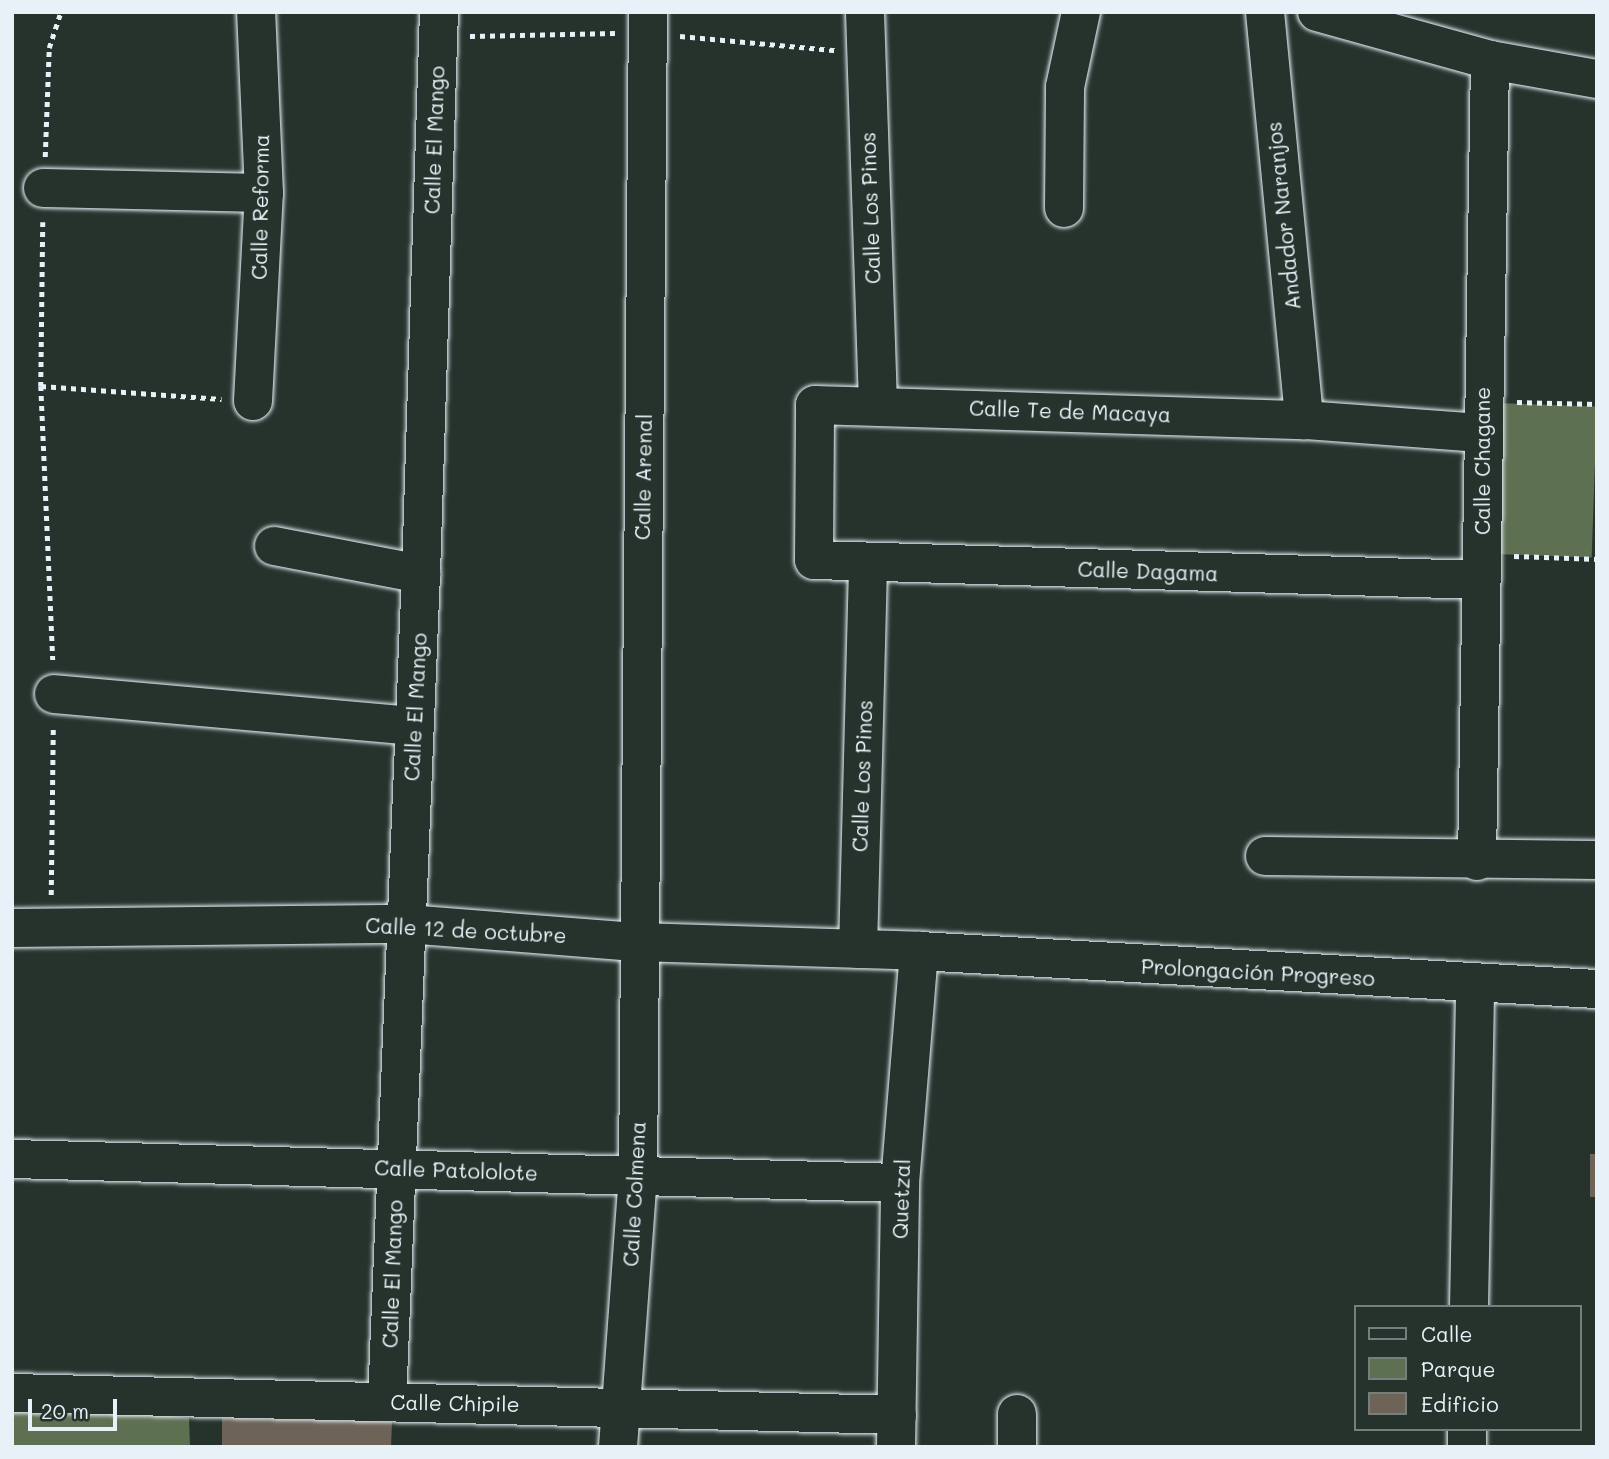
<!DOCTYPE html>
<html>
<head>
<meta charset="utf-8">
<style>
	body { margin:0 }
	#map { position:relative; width:1609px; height:1459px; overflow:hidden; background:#26332d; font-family:Mali,sans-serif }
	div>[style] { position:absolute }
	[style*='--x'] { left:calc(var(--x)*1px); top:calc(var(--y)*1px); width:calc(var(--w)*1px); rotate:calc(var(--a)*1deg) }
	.green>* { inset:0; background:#5e7052; transform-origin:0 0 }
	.building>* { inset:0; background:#6d6357; transform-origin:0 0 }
	.path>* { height:4.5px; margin-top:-2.25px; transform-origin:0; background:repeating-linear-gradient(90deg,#e8f1f8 0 5px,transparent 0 10px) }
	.roads { filter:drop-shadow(0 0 2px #e8f1f8) drop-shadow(0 0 2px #e8f1f8) }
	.minor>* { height:38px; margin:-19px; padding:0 19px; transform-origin:19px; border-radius:19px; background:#26332d }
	span { translate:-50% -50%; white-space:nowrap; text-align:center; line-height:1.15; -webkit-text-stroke:5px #26332d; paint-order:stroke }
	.street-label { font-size:21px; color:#e8f1f8 }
	.frame { position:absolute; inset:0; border:14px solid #e8f1f8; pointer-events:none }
	.legend { position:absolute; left:1354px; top:1305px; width:228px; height:126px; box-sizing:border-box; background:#26332d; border:2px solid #747f7e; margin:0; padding:9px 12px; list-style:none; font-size:21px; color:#e8f1f8 }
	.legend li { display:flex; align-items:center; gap:14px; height:35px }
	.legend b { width:35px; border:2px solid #747f7e }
	.scale { position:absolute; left:28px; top:1399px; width:89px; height:32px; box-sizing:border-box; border:4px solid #e8f1f8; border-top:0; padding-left:9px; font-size:21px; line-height:24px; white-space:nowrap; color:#e8f1f8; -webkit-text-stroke:5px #26332d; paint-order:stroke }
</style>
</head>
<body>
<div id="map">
	<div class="green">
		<div style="left:1497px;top:403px;width:100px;height:151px;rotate:2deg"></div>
		<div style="clip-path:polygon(12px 1402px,189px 1418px,190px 1447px,12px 1447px)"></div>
	</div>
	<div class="building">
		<div style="left:1590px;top:1154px;width:7px;height:43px"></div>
		<div style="clip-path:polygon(222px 1418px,392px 1422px,391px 1447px,222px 1447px)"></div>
	</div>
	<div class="path">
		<div style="--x:470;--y:36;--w:145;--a:-1.2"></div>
		<div style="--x:680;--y:36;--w:156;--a:5.2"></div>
		<div style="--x:45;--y:157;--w:109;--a:-87.9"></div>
		<div style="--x:49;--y:48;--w:38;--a:-72"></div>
		<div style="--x:43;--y:222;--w:164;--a:90.7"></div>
		<div style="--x:41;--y:386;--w:274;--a:87.5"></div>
		<div style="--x:41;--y:386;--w:181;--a:4.1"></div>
		<div style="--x:1517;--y:402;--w:80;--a:1.4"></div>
		<div style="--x:1514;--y:556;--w:83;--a:2.1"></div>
		<div style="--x:51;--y:895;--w:170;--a:-89.3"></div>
	</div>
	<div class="roads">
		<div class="minor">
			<div style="--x:865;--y:12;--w:392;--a:88.1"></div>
			<div style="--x:1265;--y:12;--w:410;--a:84.5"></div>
			<div style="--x:1317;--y:12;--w:180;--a:15.5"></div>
			<div style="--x:1490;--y:60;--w:109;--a:10.1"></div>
			<div style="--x:43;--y:188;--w:221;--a:1.3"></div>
			<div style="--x:1064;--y:208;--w:121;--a:-89.5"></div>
			<div style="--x:1065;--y:87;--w:77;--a:-78"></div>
			<div style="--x:253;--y:401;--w:208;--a:-87"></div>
			<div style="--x:264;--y:193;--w:181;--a:-92.5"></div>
			<div style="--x:274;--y:546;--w:150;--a:10.8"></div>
			<div style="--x:1481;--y:580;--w:667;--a:-178.28"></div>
			<div style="--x:814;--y:560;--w:155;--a:-89.6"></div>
			<div style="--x:815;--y:405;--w:489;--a:1.8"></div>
			<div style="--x:1304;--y:420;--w:177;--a:4.2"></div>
			<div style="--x:54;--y:694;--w:360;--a:5.1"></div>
			<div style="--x:1265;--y:856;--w:332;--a:0.7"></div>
			<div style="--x:1477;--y:861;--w:801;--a:-89.07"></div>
			<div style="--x:12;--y:928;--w:395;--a:-0.6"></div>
			<div style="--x:407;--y:924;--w:232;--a:4.5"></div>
			<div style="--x:638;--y:942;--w:281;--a:1.8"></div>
			<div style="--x:919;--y:951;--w:679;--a:3.21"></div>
			<div style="--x:858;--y:949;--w:387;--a:-88.5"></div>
			<div style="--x:12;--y:1159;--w:888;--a:1.55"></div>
			<div style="--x:1469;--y:1307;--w:322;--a:-88.9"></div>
			<div style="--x:12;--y:1393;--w:885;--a:1.42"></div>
			<div style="--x:387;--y:1402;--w:829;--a:-87.65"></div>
			<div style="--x:421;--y:574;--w:562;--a:-88.17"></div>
			<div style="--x:618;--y:1447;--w:272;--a:-85.8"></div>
			<div style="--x:638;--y:1176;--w:1164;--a:-89.51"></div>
			<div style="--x:896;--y:1447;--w:264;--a:-89.1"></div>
			<div style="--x:900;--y:1183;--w:233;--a:-85.3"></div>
			<div style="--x:1017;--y:1447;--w:33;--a:-90"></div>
			<div style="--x:1467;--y:1447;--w:18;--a:-90"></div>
		</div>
	</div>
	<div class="street-label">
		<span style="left:434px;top:140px;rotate:-88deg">Calle El Mango</span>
		<span style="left:260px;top:207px;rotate:-89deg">Calle Reforma</span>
		<span style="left:870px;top:208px;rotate:-92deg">Calle Los Pinos</span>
		<span style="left:1283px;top:216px;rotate:-96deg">Andador Naranjos</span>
		<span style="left:1070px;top:411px;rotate:2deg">Calle Te de Macaya</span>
		<span style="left:1482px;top:461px;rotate:-90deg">Calle Chagane</span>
		<span style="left:643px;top:477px;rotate:-89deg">Calle Arenal</span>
		<span style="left:1148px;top:571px;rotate:2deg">Calle Dagama</span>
		<span style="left:415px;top:707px;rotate:-87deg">Calle El Mango</span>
		<span style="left:862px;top:776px;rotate:-88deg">Calle Los Pinos</span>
		<span style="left:466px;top:930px;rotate:3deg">Calle 12 de octubre</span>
		<span style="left:1258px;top:972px;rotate:3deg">Prolongación Progreso</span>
		<span style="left:456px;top:1170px;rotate:2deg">Calle Patololote</span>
		<span style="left:634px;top:1194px;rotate:-87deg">Calle Colmena</span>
		<span style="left:901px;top:1199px;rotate:-88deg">Quetzal</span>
		<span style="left:392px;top:1274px;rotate:-88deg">Calle El Mango</span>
		<span style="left:455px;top:1403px;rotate:1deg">Calle Chipile</span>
	</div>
	<div class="frame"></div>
	<ul class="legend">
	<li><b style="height:9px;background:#26332d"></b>Calle</li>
	<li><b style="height:19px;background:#5e7052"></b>Parque</li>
	<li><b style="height:19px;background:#6d6357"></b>Edificio</li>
	</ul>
	<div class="scale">20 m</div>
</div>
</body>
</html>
